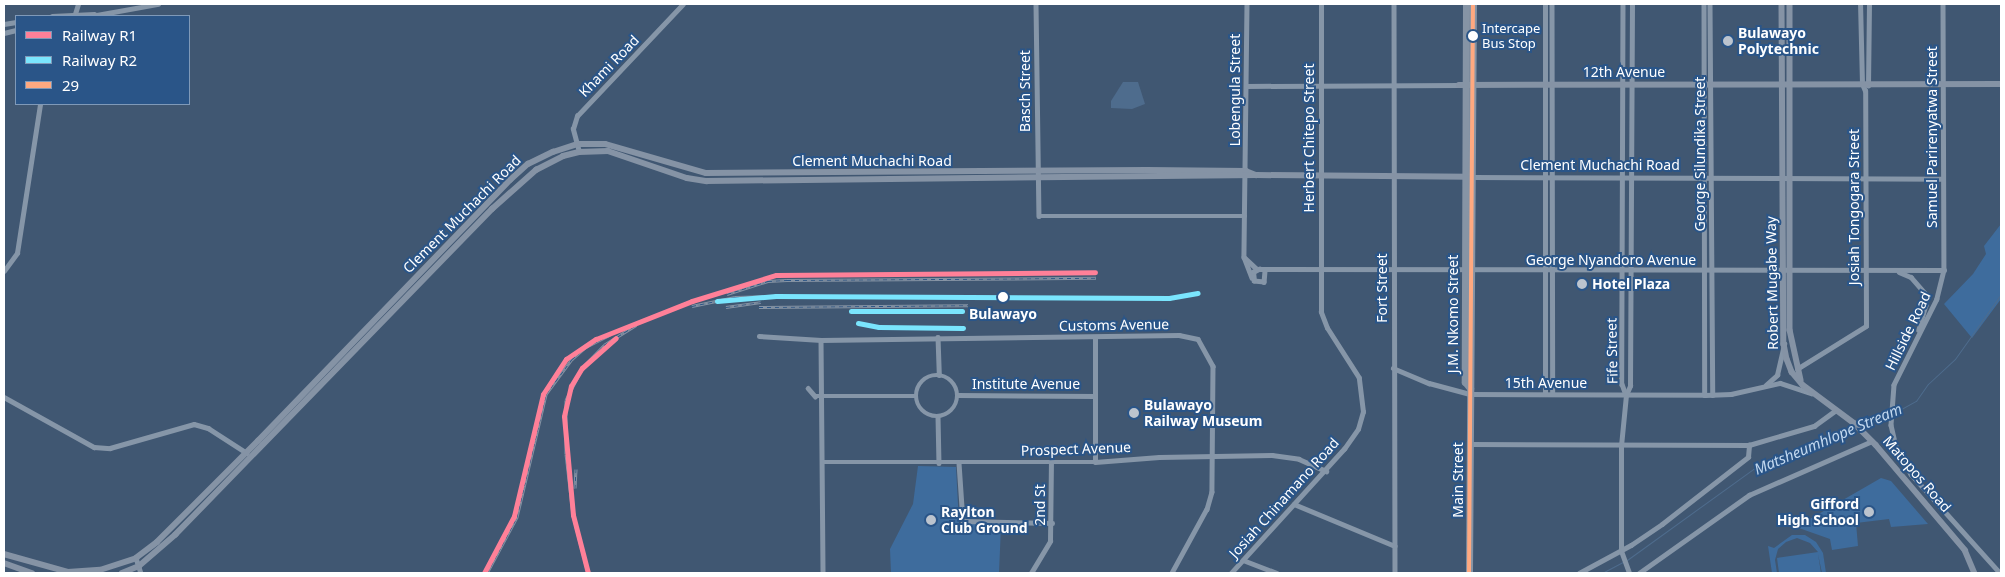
<!DOCTYPE html>
<html>
<head>
<meta charset="utf-8">
<style>
	body { margin:0 }
	#map { position:relative; width:2005px; height:577px; overflow:hidden; background:#405772; font-family:"Noto Sans",sans-serif }
	div>[style] { position:absolute }
	[style*='--x'] { left:calc(var(--x)*1px); top:calc(var(--y)*1px); width:calc(var(--w)*1px); rotate:calc(var(--a)*1deg) }
	.green>* { inset:0; background:#3e6c9d }
	.water>* { inset:0; background:#4e6c8d }
	.stream>* { height:1px; margin:-0.5px; padding:0 0.5px; transform-origin:0.5px; border-radius:0.5px; background:#4e6c8d }
	.minor>* { height:4.5px; margin:-2.25px; padding:0 2.25px; transform-origin:2.25px; border-radius:2.25px; background:#8696a8 }
	.minor>.ring { margin:-2.25px; padding:0; box-sizing:content-box; background:none; border:4.5px solid #8696a8; border-radius:50% }
	.major>* { height:5.5px; margin:-2.75px; padding:0 2.75px; transform-origin:2.75px; border-radius:2.75px; background:#8593a5 }
	.highway>* { height:7px; margin:-3.5px; padding:0 3.5px; transform-origin:3.5px; border-radius:3.5px; background:#8694a5 }
	.rail>* { height:3px; margin-top:-1.5px; transform-origin:0; background:repeating-linear-gradient(90deg,#2a5588 0 4px,#8694a5 0 8px); box-sizing:border-box; border-block:1px solid #8694a5 }
	.bus-1>* { height:4px; margin:-2px; padding:0 2px; transform-origin:2px; border-radius:2px; background:#ffa980 }
	.rail-1>* { height:5px; margin:-2.5px; padding:0 2.5px; transform-origin:2.5px; border-radius:2.5px; background:#ff8098 }
	.rail-2>* { height:5px; margin:-2.5px; padding:0 2.5px; transform-origin:2.5px; border-radius:2.5px; background:#7ae5fd }
	.dots>* { width:14px; height:14px; translate:-50% -50%; box-sizing:border-box; border:2px solid #2a5588; border-radius:50% }
	span { translate:-50% -50%; white-space:nowrap; text-align:center; line-height:1.15; -webkit-text-stroke:4px #2a5588; paint-order:stroke }
	.bus-label { font-size:13px; color:#fff }
	.left { translate:0 -50%; text-align:left }
	.poi-label { font-size:14px; color:#fff; font-weight:700 }
	.right { translate:-100% -50%; text-align:right }
	.street-label { font-size:14px; color:#fff }
	.stop-label { font-size:14px; color:#fff; font-weight:700 }
	.water-label { font-size:15px; color:#c2d8ef; font-style:italic }
	.frame { position:absolute; inset:0; border:5px solid #fff; pointer-events:none }
	.legend { position:absolute; left:15px; top:15px; width:175px; height:90px; box-sizing:border-box; background:#2a5588; border:1px solid #7f99b8; margin:0; padding:6px 9px; list-style:none; font-size:15px; color:#fff }
	.legend li { display:flex; align-items:center; gap:10px; height:25px }
	.legend b { width:25px; border:1px solid #7f99b8 }
</style>
</head>
<body>
<div id="map">
	<div class="green">
		<div style="clip-path:polygon(2001px 224px,2001px 299px,1972px 338px,1944px 304px,1973px 274px,1986px 254px,1984px 246px)"></div>
		<div style="clip-path:polygon(918px 466px,956px 467px,959px 523px,1001px 526px,999px 573px,891px 573px,890px 549px,913px 504px)"></div>
		<div style="clip-path:polygon(1881px 478px,1891px 481px,1928px 524px,1891px 527px,1889px 519px,1856px 523px,1858px 546px,1832px 550px,1830px 539px,1796px 527px)"></div>
		<div style="clip-path:polygon(1792px 535px,1805px 535px,1816px 542px,1823px 553px,1826px 573px,1822px 573px,1818px 554px,1821px 573px,1779px 573px,1777px 558px,1818px 552px,1810px 543px,1797px 538px,1786px 542px,1778px 549px,1775px 560px,1777px 573px,1772px 573px,1768px 546px,1774px 548px)"></div>
	</div>
	<div class="water">
		<div style="clip-path:polygon(1123px 82px,1138px 82px,1145px 104px,1132px 109px,1111px 108px,1111px 101px)"></div>
	</div>
	<div class="stream">
		<div style="--x:1894;--y:413;--w:25;--a:-29"></div>
		<div style="--x:1916;--y:401;--w:21;--a:-55"></div>
		<div style="--x:1928;--y:384;--w:37;--a:-43"></div>
		<div style="--x:1955;--y:359;--w:80;--a:-54.7"></div>
		<div style="--x:1859;--y:426;--w:34;--a:-21"></div>
		<div style="--x:1627;--y:560;--w:155;--a:-35.8"></div>
		<div style="--x:1753;--y:469;--w:111;--a:-21.7"></div>
		<div style="--x:1602;--y:573;--w:24;--a:-28"></div>
	</div>
	<div class="minor">
		<div style="--x:1036;--y:4;--w:212;--a:89.2"></div>
		<div style="--x:1039;--y:216;--w:206;--a:0"></div>
		<div style="--x:1247;--y:4;--w:253;--a:90.7"></div>
		<div style="--x:1244;--y:257;--w:22;--a:69"></div>
		<div style="--x:1394;--y:4;--w:569;--a:89.9"></div>
		<div style="--x:1552;--y:4;--w:390;--a:89.9"></div>
		<div style="--x:1623;--y:4;--w:380;--a:90.2"></div>
		<div style="--x:1622;--y:384;--w:12;--a:70"></div>
		<div style="--x:1704;--y:4;--w:391;--a:89.9"></div>
		<div style="--x:1710;--y:4;--w:391;--a:89.6"></div>
		<div style="--x:1943;--y:4;--w:266;--a:89.8"></div>
		<div style="--x:1944;--y:270;--w:30;--a:104"></div>
		<div style="--x:1937;--y:299;--w:96;--a:116.6"></div>
		<div style="--x:1894;--y:385;--w:40;--a:94.3"></div>
		<div style="--x:1891;--y:425;--w:23;--a:77"></div>
		<div style="--x:1896;--y:447;--w:31;--a:61"></div>
		<div style="--x:1911;--y:474;--w:133;--a:48"></div>
		<div style="--x:75;--y:14;--w:10;--a:-73"></div>
		<div style="--x:52;--y:16;--w:42;--a:-2.7"></div>
		<div style="--x:91;--y:16;--w:68;--a:-10.2"></div>
		<div style="--x:4;--y:24;--w:12;--a:-9"></div>
		<div style="--x:4;--y:33;--w:12;--a:-14"></div>
		<div style="--x:1246;--y:86;--w:213;--a:-0.3"></div>
		<div style="--x:1868;--y:86;--w:82;--a:-89.3"></div>
		<div style="--x:579;--y:152;--w:24;--a:-105"></div>
		<div style="--x:573;--y:129;--w:14;--a:-73"></div>
		<div style="--x:577;--y:116;--w:154;--a:-46.6"></div>
		<div style="--x:1473;--y:177;--w:470;--a:0.2"></div>
		<div style="--x:1245;--y:258;--w:16;--a:43"></div>
		<div style="--x:4;--y:271;--w:22;--a:-54"></div>
		<div style="--x:17;--y:253;--w:151;--a:-81.2"></div>
		<div style="--x:1265;--y:271;--w:11;--a:95"></div>
		<div style="--x:1264;--y:282;--w:10;--a:-174"></div>
		<div style="--x:1254;--y:281;--w:9;--a:-96"></div>
		<div style="--x:1253;--y:272;--w:7;--a:-27"></div>
		<div style="--x:1259;--y:269;--w:685;--a:0.08"></div>
		<div style="--x:1899;--y:272;--w:13;--a:23"></div>
		<div style="--x:1911;--y:277;--w:21;--a:49"></div>
		<div style="--x:1925;--y:293;--w:12;--a:85"></div>
		<div style="--x:1926;--y:305;--w:26;--a:106"></div>
		<div style="--x:759;--y:336;--w:62;--a:3.7"></div>
		<div style="--x:821;--y:340;--w:358;--a:-0.8"></div>
		<div style="--x:1179;--y:335;--w:19;--a:12"></div>
		<div style="--x:1198;--y:339;--w:31;--a:61"></div>
		<div style="--x:1213;--y:366;--w:126;--a:90.5"></div>
		<div style="--x:1212;--y:492;--w:18;--a:106"></div>
		<div style="--x:1207;--y:509;--w:73;--a:118.7"></div>
		<div style="--x:938;--y:337;--w:38;--a:88"></div>
		<div style="--x:821;--y:340;--w:233;--a:89.5"></div>
		<div style="--x:1393;--y:368;--w:39;--a:23"></div>
		<div style="--x:1429;--y:383;--w:42;--a:15"></div>
		<div style="--x:1470;--y:394;--w:235;--a:0.2"></div>
		<div style="--x:1705;--y:395;--w:26;--a:-2"></div>
		<div style="--x:1731;--y:394;--w:50;--a:-12.7"></div>
		<div style="--x:1780;--y:383;--w:33;--a:18"></div>
		<div style="--x:1797;--y:369;--w:81;--a:-31.9"></div>
		<div style="--x:1866;--y:326;--w:235;--a:-90.2"></div>
		<div style="--x:1865;--y:91;--w:8;--a:-113"></div>
		<div style="--x:1862;--y:84;--w:80;--a:-91.4"></div>
		<div class="ring" style="left:916px;top:375px;width:37.5px;height:37.5px"></div>
		<div style="--x:1766;--y:385;--w:15;--a:-42"></div>
		<div style="--x:1777;--y:375;--w:32;--a:-77"></div>
		<div style="--x:808;--y:388;--w:11;--a:49"></div>
		<div style="--x:815;--y:396;--w:101;--a:0"></div>
		<div style="--x:1545;--y:394;--w:390;--a:-90"></div>
		<div style="--x:958;--y:395;--w:137;--a:0.4"></div>
		<div style="--x:4;--y:397;--w:103;--a:29.1"></div>
		<div style="--x:94;--y:447;--w:16;--a:4"></div>
		<div style="--x:110;--y:448;--w:87;--a:-15.9"></div>
		<div style="--x:194;--y:424;--w:15;--a:16"></div>
		<div style="--x:208;--y:428;--w:46;--a:32.7"></div>
		<div style="--x:938;--y:416;--w:47;--a:88.8"></div>
		<div style="--x:1471;--y:444;--w:278;--a:0.2"></div>
		<div style="--x:1749;--y:445;--w:68;--a:-16.3"></div>
		<div style="--x:1814;--y:426;--w:26;--a:-36"></div>
		<div style="--x:824;--y:462;--w:271;--a:0"></div>
		<div style="--x:1095;--y:462;--w:64;--a:-4.5"></div>
		<div style="--x:1159;--y:457;--w:113;--a:-1"></div>
		<div style="--x:1272;--y:455;--w:27;--a:8"></div>
		<div style="--x:1299;--y:459;--w:30;--a:24"></div>
		<div style="--x:1095;--y:462;--w:124;--a:-90"></div>
		<div style="--x:959;--y:463;--w:58;--a:86.1"></div>
		<div style="--x:963;--y:521;--w:89;--a:1.3"></div>
		<div style="--x:1294;--y:504;--w:109;--a:22.6"></div>
		<div style="--x:136;--y:558;--w:16;--a:72"></div>
		<div style="--x:1243;--y:560;--w:36;--a:21"></div>
		<div style="--x:1031;--y:573;--w:37;--a:-59"></div>
		<div style="--x:1050;--y:541;--w:79;--a:-89.3"></div>
		<div style="--x:1231;--y:573;--w:168;--a:-47.7"></div>
		<div style="--x:1344;--y:449;--w:24;--a:-55"></div>
		<div style="--x:1358;--y:429;--w:18;--a:-74"></div>
		<div style="--x:1363;--y:412;--w:34;--a:-97"></div>
		<div style="--x:1359;--y:378;--w:59;--a:-122.6"></div>
		<div style="--x:1327;--y:328;--w:17;--a:-111"></div>
		<div style="--x:1321;--y:312;--w:308;--a:-90"></div>
		<div style="--x:1579;--y:573;--w:59;--a:-28.3"></div>
		<div style="--x:1631;--y:545;--w:37;--a:-34"></div>
		<div style="--x:1662;--y:524;--w:109;--a:-37.9"></div>
		<div style="--x:1748;--y:457;--w:12;--a:-85"></div>
		<div style="--x:1629;--y:573;--w:23;--a:-110"></div>
		<div style="--x:1621;--y:551;--w:105;--a:-90"></div>
		<div style="--x:1621;--y:446;--w:51;--a:-84.4"></div>
		<div style="--x:1626;--y:395;--w:10;--a:-66"></div>
		<div style="--x:1630;--y:386;--w:382;--a:-89.7"></div>
		<div style="--x:1639;--y:573;--w:135;--a:-35.3"></div>
		<div style="--x:1749;--y:495;--w:134;--a:-23.7"></div>
	</div>
	<div class="major">
		<div style="--x:1782;--y:4;--w:340;--a:89.7"></div>
		<div style="--x:1784;--y:344;--w:15;--a:79"></div>
		<div style="--x:1787;--y:359;--w:14;--a:69"></div>
		<div style="--x:1792;--y:372;--w:17;--a:50"></div>
		<div style="--x:1803;--y:385;--w:64;--a:36.7"></div>
		<div style="--x:1854;--y:423;--w:31;--a:45"></div>
		<div style="--x:1876;--y:445;--w:138;--a:49.7"></div>
		<div style="--x:1965;--y:550;--w:25;--a:67"></div>
		<div style="--x:1790;--y:4;--w:326;--a:90"></div>
		<div style="--x:1790;--y:330;--w:51;--a:77.6"></div>
		<div style="--x:1459;--y:85;--w:542;--a:-0.11"></div>
		<div style="--x:4;--y:554;--w:66;--a:15.7"></div>
		<div style="--x:68;--y:572;--w:32;--a:-4"></div>
		<div style="--x:100;--y:570;--w:38;--a:-18"></div>
		<div style="--x:136;--y:558;--w:26;--a:-37"></div>
		<div style="--x:157;--y:542;--w:143;--a:-45"></div>
		<div style="--x:258;--y:441;--w:363;--a:-46"></div>
		<div style="--x:510;--y:180;--w:24;--a:-42"></div>
		<div style="--x:528;--y:164;--w:28;--a:-26"></div>
		<div style="--x:553;--y:152;--w:25;--a:-18"></div>
		<div style="--x:577;--y:144;--w:28;--a:0"></div>
		<div style="--x:605;--y:144;--w:105;--a:16"></div>
		<div style="--x:706;--y:173;--w:441;--a:-0.4"></div>
		<div style="--x:1147;--y:170;--w:99;--a:0.6"></div>
		<div style="--x:1246;--y:171;--w:11;--a:22"></div>
		<div style="--x:4;--y:563;--w:30;--a:20"></div>
		<div style="--x:122;--y:573;--w:18;--a:-22"></div>
		<div style="--x:139;--y:566;--w:48;--a:-40.7"></div>
		<div style="--x:175;--y:535;--w:455;--a:-45.8"></div>
		<div style="--x:492;--y:209;--w:59;--a:-41.6"></div>
		<div style="--x:536;--y:170;--w:30;--a:-27"></div>
		<div style="--x:563;--y:156;--w:16;--a:-14"></div>
		<div style="--x:579;--y:152;--w:29;--a:-2"></div>
		<div style="--x:608;--y:151;--w:83;--a:18.9"></div>
		<div style="--x:687;--y:178;--w:20;--a:9"></div>
		<div style="--x:707;--y:181;--w:550;--a:-0.63"></div>
		<div style="--x:1257;--y:175;--w:211;--a:0.5"></div>
	</div>
	<div class="highway">
		<div style="--x:1466;--y:4;--w:378;--a:90.2"></div>
		<div style="--x:1465;--y:382;--w:8;--a:50"></div>
		<div style="--x:1469;--y:573;--w:569;--a:-89.6"></div>
	</div>
	<div class="rail">
		<div style="--x:727;--y:294;--w:43;--a:-17.6"></div>
		<div style="--x:768;--y:281;--w:19;--a:-3"></div>
		<div style="--x:787;--y:280;--w:309;--a:-0.4"></div>
		<div style="--x:692;--y:306;--w:44;--a:-11.8"></div>
		<div style="--x:735;--y:297;--w:41;--a:-1.4"></div>
		<div style="--x:776;--y:296;--w:393;--a:0.3"></div>
		<div style="--x:1169;--y:298;--w:29;--a:-10"></div>
		<div style="--x:726;--y:307;--w:35;--a:-8"></div>
		<div style="--x:759;--y:307;--w:209;--a:-0.5"></div>
		<div style="--x:858;--y:323;--w:21;--a:11"></div>
		<div style="--x:879;--y:327;--w:84;--a:0.7"></div>
		<div style="--x:575;--y:488;--w:19;--a:-87"></div>
		<div style="--x:487;--y:573;--w:64;--a:-61.8"></div>
		<div style="--x:517;--y:517;--w:126;--a:-76.7"></div>
		<div style="--x:546;--y:394;--w:44;--a:-53.4"></div>
		<div style="--x:572;--y:359;--w:18;--a:-41"></div>
		<div style="--x:586;--y:347;--w:27;--a:-27"></div>
		<div style="--x:588;--y:573;--w:60;--a:-104.5"></div>
		<div style="--x:573;--y:515;--w:61;--a:-96.5"></div>
		<div style="--x:566;--y:454;--w:54;--a:-90"></div>
		<div style="--x:566;--y:400;--w:36;--a:-63"></div>
		<div style="--x:582;--y:368;--w:32;--a:-46"></div>
		<div style="--x:604;--y:345;--w:38;--a:-32"></div>
	</div>
	<div class="bus-1">
		<div style="--x:1469;--y:573;--w:569;--a:-89.6"></div>
	</div>
	<div class="rail-1">
		<div style="--x:484;--y:573;--w:64;--a:-62.2"></div>
		<div style="--x:514;--y:516;--w:125;--a:-76.6"></div>
		<div style="--x:543;--y:394;--w:42;--a:-56.7"></div>
		<div style="--x:566;--y:359;--w:36;--a:-34"></div>
		<div style="--x:596;--y:339;--w:103;--a:-21.6"></div>
		<div style="--x:692;--y:301;--w:88;--a:-17.2"></div>
		<div style="--x:776;--y:275;--w:319;--a:-0.5"></div>
		<div style="--x:588;--y:573;--w:60;--a:-104.5"></div>
		<div style="--x:573;--y:515;--w:99;--a:-95.2"></div>
		<div style="--x:564;--y:416;--w:31;--a:-77"></div>
		<div style="--x:571;--y:386;--w:21;--a:-59"></div>
		<div style="--x:582;--y:368;--w:45;--a:-41.4"></div>
	</div>
	<div class="rail-2">
		<div style="--x:717;--y:301;--w:59;--a:-4.8"></div>
		<div style="--x:776;--y:296;--w:393;--a:0.3"></div>
		<div style="--x:1169;--y:298;--w:29;--a:-10"></div>
		<div style="--x:851;--y:311;--w:111;--a:0"></div>
		<div style="--x:858;--y:323;--w:21;--a:11"></div>
		<div style="--x:879;--y:327;--w:84;--a:0.7"></div>
	</div>
	<div class="dots">
		<div style="left:1473px;top:36px;background:#fff"></div>
		<div style="left:1728px;top:41px;background:#bcc4ce"></div>
		<div style="left:1582px;top:284px;background:#bcc4ce"></div>
		<div style="left:1003px;top:297px;background:#fff"></div>
		<div style="left:1134px;top:413px;background:#bcc4ce"></div>
		<div style="left:1869px;top:512px;background:#bcc4ce"></div>
		<div style="left:931px;top:520px;background:#bcc4ce"></div>
	</div>
	<div class="bus-label">
		<span class="left" style="left:1482px;top:36px">Intercape<br>Bus Stop</span>
	</div>
	<div class="poi-label">
		<span class="left" style="left:1738px;top:41px">Bulawayo<br>Polytechnic</span>
		<span class="left" style="left:1592px;top:284px">Hotel Plaza</span>
		<span class="left" style="left:1144px;top:413px">Bulawayo<br>Railway Museum</span>
		<span class="right" style="left:1859px;top:512px">Gifford<br>High School</span>
		<span class="left" style="left:941px;top:520px">Raylton<br>Club Ground</span>
	</div>
	<div class="street-label">
		<span style="left:609px;top:66px;rotate:-46deg">Khami Road</span>
		<span style="left:1624px;top:72px">12th Avenue</span>
		<span style="left:1235px;top:90px;rotate:-90deg">Lobengula Street</span>
		<span style="left:1025px;top:91px;rotate:-90deg">Basch Street</span>
		<span style="left:1932px;top:137px;rotate:-90deg">Samuel Parirenyatwa Street</span>
		<span style="left:1309px;top:138px;rotate:-90deg">Herbert Chitepo Street</span>
		<span style="left:1700px;top:154px;rotate:-90deg">George Silundika Street</span>
		<span style="left:872px;top:161px">Clement Muchachi Road</span>
		<span style="left:1600px;top:165px">Clement Muchachi Road</span>
		<span style="left:1854px;top:207px;rotate:-90deg">Josiah Tongogara Street</span>
		<span style="left:462px;top:214px;rotate:-45deg">Clement Muchachi Road</span>
		<span style="left:1611px;top:260px">George Nyandoro Avenue</span>
		<span style="left:1772px;top:283px;rotate:-91deg">Robert Mugabe Way</span>
		<span style="left:1382px;top:288px;rotate:-90deg">Fort Street</span>
		<span style="left:1453px;top:314px;rotate:-90deg">J.M. Nkomo Street</span>
		<span style="left:1114px;top:325px;rotate:-1deg">Customs Avenue</span>
		<span style="left:1908px;top:331px;rotate:-64deg">Hillside Road</span>
		<span style="left:1612px;top:351px;rotate:-91deg">Fife Street</span>
		<span style="left:1546px;top:383px">15th Avenue</span>
		<span style="left:1026px;top:384px">Institute Avenue</span>
		<span style="left:1076px;top:449px;rotate:-2deg">Prospect Avenue</span>
		<span style="left:1917px;top:474px;rotate:49deg">Matopos Road</span>
		<span style="left:1458px;top:480px;rotate:-90deg">Main Street</span>
		<span style="left:1284px;top:498px;rotate:-48deg">Josiah Chinamano Road</span>
		<span style="left:1040px;top:505px;rotate:-90deg">2nd St</span>
	</div>
	<div class="stop-label">
		<span style="left:1003px;top:314px">Bulawayo</span>
	</div>
	<div class="water-label">
		<span style="left:1828px;top:439px;rotate:-23deg">Matsheumhlope Stream</span>
	</div>
	<div class="frame"></div>
	<ul class="legend">
	<li><b style="height:6px;background:#ff8098"></b>Railway R1</li>
	<li><b style="height:6px;background:#7ae5fd"></b>Railway R2</li>
	<li><b style="height:6px;background:#ffa980"></b>29</li>
	</ul>
</div>
</body>
</html>
